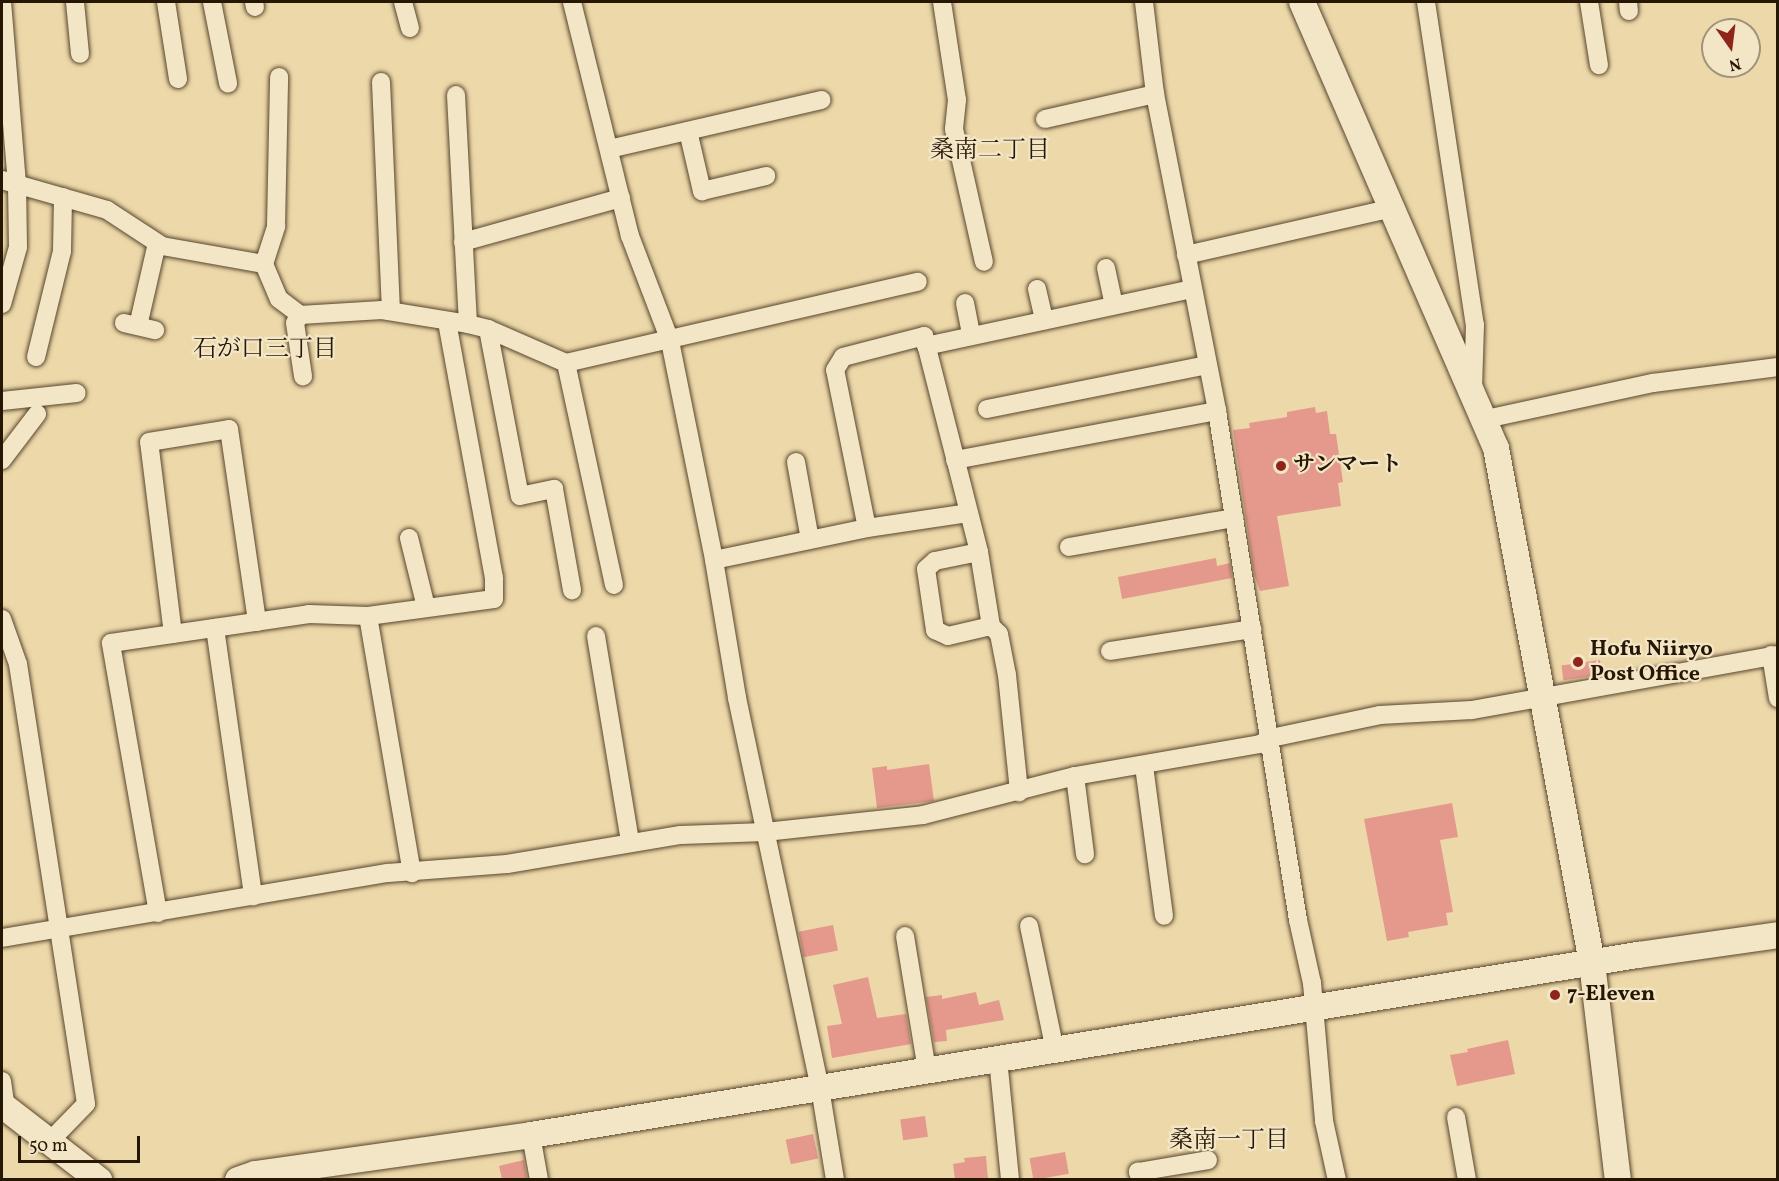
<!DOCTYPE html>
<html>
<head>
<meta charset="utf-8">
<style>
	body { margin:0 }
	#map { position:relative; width:1779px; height:1181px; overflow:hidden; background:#edd8a9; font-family:Vollkorn,"Noto Serif JP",serif }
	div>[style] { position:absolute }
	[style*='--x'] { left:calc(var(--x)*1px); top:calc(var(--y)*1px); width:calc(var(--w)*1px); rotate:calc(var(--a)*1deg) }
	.building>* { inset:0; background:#e4998c; transform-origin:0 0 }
	.roads { filter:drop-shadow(0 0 2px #58462d) drop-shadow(0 0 2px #58462d) }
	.street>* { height:18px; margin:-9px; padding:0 9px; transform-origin:9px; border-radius:9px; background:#f3e6c7 }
	.secondary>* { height:26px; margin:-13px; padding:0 13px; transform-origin:13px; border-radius:13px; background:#f3e6c7 }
	.dots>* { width:16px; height:16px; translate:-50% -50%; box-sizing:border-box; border:3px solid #f3e6c7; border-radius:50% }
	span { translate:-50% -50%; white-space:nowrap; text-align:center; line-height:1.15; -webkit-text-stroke:4.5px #f3e6c7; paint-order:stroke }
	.poi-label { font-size:22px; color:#261604; font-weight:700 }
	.left { translate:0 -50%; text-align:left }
	.neighbourhood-label { font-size:24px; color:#261604 }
	.frame { position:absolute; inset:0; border:3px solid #261604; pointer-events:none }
	.north { position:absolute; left:1701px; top:18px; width:60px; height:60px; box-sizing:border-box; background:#f3e6c7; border:2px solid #a19379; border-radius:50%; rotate:166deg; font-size:16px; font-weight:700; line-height:24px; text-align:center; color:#261604 }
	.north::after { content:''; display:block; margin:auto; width:21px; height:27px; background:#8f2418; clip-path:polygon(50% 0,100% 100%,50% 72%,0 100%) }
	.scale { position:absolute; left:18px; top:1136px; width:122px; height:27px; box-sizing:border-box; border:3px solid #261604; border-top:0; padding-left:8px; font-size:18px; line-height:21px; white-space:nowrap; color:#261604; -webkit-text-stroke:4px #f3e6c7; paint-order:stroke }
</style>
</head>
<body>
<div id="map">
	<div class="building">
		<div style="clip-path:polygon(1315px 407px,1316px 413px,1327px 411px,1330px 434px,1336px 434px,1343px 482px,1338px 483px,1341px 506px,1277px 516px,1289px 586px,1260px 591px,1254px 574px,1233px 430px,1250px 428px,1249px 423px,1287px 417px,1287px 412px)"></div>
		<div style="clip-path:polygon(1216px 558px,1217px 566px,1230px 563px,1232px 578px,1122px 599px,1118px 577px)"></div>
		<div style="left:1600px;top:660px;width:15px;height:39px;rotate:82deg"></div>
		<div style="clip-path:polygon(929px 764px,934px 801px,877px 808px,872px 768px,887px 766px,887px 770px)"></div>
		<div style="clip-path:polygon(1452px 803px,1458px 837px,1440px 840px,1453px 912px,1446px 913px,1448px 925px,1408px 932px,1409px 937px,1387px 941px,1364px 819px)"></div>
		<div style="left:833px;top:925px;width:26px;height:35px;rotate:79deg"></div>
		<div style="clip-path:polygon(868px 977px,877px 1018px,906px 1014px,911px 1044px,832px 1058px,827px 1026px,842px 1024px,833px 985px)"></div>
		<div style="clip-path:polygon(976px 992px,979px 1005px,999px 1000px,1004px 1020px,946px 1030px,947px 1041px,934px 1042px,926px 997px,942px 995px,942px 999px)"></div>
		<div style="clip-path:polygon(1508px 1040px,1515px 1074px,1457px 1086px,1450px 1055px,1468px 1052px,1467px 1049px)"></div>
		<div style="left:925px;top:1116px;width:21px;height:25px;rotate:82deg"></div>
		<div style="left:813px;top:1134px;width:25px;height:28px;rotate:78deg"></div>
		<div style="left:1065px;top:1152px;width:22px;height:36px;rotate:80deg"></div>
		<div style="clip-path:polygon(986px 1156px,988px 1179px,955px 1179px,953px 1164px,965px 1162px,964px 1158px)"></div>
		<div style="clip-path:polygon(524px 1160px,527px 1179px,502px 1179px,499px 1166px)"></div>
	</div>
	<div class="roads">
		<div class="street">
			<div style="--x:75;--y:2;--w:52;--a:84.5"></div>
			<div style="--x:166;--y:2;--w:78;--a:81.1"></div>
			<div style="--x:212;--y:2;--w:83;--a:78.8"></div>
			<div style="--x:254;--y:2;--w:5;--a:79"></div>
			<div style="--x:403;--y:2;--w:27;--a:75"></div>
			<div style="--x:572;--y:2;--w:241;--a:76.1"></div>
			<div style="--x:630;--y:236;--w:112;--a:69.1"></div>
			<div style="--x:670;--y:341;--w:223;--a:78.6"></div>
			<div style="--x:714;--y:560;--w:140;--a:80.5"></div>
			<div style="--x:737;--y:698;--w:399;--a:78"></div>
			<div style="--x:820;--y:1088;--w:93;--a:80.7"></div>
			<div style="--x:942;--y:2;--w:99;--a:81.3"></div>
			<div style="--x:957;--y:100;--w:29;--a:96"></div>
			<div style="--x:954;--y:129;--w:136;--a:77.3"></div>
			<div style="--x:1144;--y:2;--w:93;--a:83.2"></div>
			<div style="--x:1155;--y:94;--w:323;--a:78.9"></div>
			<div style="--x:1217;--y:411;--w:515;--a:80.96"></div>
			<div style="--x:1298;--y:920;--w:65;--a:77.5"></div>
			<div style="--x:1312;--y:983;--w:139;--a:85"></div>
			<div style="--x:1324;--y:1121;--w:60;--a:77.6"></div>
			<div style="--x:1426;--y:2;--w:327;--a:81.4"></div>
			<div style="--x:1475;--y:325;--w:64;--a:91.8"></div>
			<div style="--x:1589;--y:2;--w:64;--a:81"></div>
			<div style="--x:1628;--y:2;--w:9;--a:84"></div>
			<div style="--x:381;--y:82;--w:229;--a:87.5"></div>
			<div style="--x:456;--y:95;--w:229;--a:87"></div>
			<div style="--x:1045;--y:119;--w:113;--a:-12.8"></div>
			<div style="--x:688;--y:131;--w:62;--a:76.9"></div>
			<div style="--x:702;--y:191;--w:66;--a:-13.2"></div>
			<div style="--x:609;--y:149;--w:218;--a:-13"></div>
			<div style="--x:2;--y:180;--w:109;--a:15.9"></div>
			<div style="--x:107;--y:210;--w:66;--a:33.2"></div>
			<div style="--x:162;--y:246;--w:104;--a:10"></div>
			<div style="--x:264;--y:264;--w:38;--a:67"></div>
			<div style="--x:279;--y:299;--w:26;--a:37"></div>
			<div style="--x:300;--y:315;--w:82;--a:-3.5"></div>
			<div style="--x:382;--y:310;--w:87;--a:9.2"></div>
			<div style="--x:468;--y:324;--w:21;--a:14"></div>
			<div style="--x:488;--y:329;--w:85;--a:23.6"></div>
			<div style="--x:566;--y:363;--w:361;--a:-13"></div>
			<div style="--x:463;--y:242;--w:164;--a:-15.6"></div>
			<div style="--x:1186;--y:255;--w:212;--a:-12.8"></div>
			<div style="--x:264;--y:264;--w:40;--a:-72"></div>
			<div style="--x:276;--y:226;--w:149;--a:-88.8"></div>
			<div style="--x:1106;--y:268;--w:38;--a:78"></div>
			<div style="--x:1037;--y:289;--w:32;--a:77"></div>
			<div style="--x:965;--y:303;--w:33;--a:79"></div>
			<div style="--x:2;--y:304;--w:59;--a:-74.3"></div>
			<div style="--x:18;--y:247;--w:63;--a:-90.9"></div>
			<div style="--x:17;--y:184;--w:183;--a:-94.7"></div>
			<div style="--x:300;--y:315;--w:9;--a:122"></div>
			<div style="--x:295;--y:323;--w:54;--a:81.4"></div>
			<div style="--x:124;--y:323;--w:32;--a:13"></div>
			<div style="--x:138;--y:326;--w:85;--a:-77.1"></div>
			<div style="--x:488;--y:329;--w:170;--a:79.2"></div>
			<div style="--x:520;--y:496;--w:35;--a:-12"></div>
			<div style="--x:554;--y:489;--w:103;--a:79.9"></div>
			<div style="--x:926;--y:346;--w:272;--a:-12.1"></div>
			<div style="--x:36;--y:357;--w:109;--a:-76.2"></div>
			<div style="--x:62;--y:251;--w:54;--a:-88.9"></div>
			<div style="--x:566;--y:363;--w:227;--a:77.8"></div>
			<div style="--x:2;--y:401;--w:75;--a:-6.1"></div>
			<div style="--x:987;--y:409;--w:224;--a:-11.3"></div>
			<div style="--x:1486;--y:419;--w:171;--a:-12.2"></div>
			<div style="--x:1653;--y:383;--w:126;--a:-7.3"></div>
			<div style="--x:2;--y:460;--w:58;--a:-52.7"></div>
			<div style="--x:955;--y:460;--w:267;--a:-10.6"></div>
			<div style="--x:796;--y:462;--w:79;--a:79.8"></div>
			<div style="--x:867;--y:528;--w:161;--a:-101.4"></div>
			<div style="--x:835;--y:370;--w:15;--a:-58"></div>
			<div style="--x:843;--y:357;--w:84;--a:-14.5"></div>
			<div style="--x:924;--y:336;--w:223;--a:75.7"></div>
			<div style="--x:979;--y:552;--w:75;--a:80.8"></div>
			<div style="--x:991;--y:626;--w:11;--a:45"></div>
			<div style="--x:999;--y:634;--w:42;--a:79"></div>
			<div style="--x:1007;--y:675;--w:118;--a:84.1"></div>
			<div style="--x:409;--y:538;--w:71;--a:76.2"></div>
			<div style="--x:1069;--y:547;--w:168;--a:-10"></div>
			<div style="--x:979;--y:552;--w:45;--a:168.4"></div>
			<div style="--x:935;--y:561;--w:12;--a:138"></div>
			<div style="--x:926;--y:569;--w:62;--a:81.6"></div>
			<div style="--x:935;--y:630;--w:14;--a:25"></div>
			<div style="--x:948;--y:636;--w:44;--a:-13.1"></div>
			<div style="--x:714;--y:560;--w:156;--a:-11.8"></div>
			<div style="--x:867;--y:528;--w:102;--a:-8.4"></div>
			<div style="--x:368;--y:616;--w:261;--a:80.3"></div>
			<div style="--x:2;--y:619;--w:48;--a:70.4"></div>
			<div style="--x:18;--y:664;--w:445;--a:81.2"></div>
			<div style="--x:86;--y:1104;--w:52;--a:134.2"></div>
			<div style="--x:215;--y:628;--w:271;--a:81.9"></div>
			<div style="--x:173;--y:634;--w:193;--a:-97.1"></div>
			<div style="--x:149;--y:442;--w:81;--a:-9.2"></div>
			<div style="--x:229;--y:429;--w:195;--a:81.7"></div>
			<div style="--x:596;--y:636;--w:209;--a:80.6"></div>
			<div style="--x:1110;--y:651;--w:144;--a:-8.8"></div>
			<div style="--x:1771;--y:655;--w:44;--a:80.8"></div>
			<div style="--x:1144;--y:766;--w:151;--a:82.4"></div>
			<div style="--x:1075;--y:776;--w:79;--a:82.7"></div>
			<div style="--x:158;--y:913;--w:274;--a:-99.9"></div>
			<div style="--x:111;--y:643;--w:200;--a:-8.3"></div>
			<div style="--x:309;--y:614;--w:59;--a:1.9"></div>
			<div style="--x:368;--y:616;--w:127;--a:-7.7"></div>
			<div style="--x:494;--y:599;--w:21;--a:-90"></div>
			<div style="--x:494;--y:578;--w:261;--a:-100.4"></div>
			<div style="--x:1029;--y:926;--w:127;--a:78.2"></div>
			<div style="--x:905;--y:936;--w:137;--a:80.7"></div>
			<div style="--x:2;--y:938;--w:391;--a:-9.6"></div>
			<div style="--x:388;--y:873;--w:119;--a:-4.3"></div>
			<div style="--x:507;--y:864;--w:176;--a:-9.5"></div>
			<div style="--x:681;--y:835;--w:84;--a:-2"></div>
			<div style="--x:765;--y:832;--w:159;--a:-6.1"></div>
			<div style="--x:923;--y:815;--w:157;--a:-14.4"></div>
			<div style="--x:1075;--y:776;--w:188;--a:-9.8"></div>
			<div style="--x:1260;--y:744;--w:13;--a:-29"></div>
			<div style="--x:1271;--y:738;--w:111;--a:-11.9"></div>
			<div style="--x:1380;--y:715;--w:92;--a:-3.1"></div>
			<div style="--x:1472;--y:710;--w:311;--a:-10.2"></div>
			<div style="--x:998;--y:1059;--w:122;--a:84.3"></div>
			<div style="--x:2;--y:1081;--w:27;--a:82"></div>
			<div style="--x:1456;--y:1117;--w:64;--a:80.1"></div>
			<div style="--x:531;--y:1135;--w:46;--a:79.9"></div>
			<div style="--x:1141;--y:1180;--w:9;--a:-111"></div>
			<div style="--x:1138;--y:1172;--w:71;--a:-9.7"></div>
		</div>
		<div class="secondary">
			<div style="--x:1302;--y:2;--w:486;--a:66.5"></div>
			<div style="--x:1496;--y:448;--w:524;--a:79.44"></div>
			<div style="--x:1592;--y:963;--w:219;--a:83.2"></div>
			<div style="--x:2;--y:1105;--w:123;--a:37.7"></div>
			<div style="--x:238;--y:1180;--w:18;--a:-19"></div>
			<div style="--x:255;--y:1174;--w:279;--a:-8"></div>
			<div style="--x:531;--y:1135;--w:1122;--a:-9.24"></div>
			<div style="--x:1638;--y:955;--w:141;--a:-8.1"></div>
		</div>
	</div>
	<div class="dots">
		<div style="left:1281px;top:466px;background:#8f2418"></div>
		<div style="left:1578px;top:662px;background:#8f2418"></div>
		<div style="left:1555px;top:995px;background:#8f2418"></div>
	</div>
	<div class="poi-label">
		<span class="left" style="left:1293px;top:466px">サンマート</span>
		<span class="left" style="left:1590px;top:662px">Hofu Niiryo<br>Post Office</span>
		<span class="left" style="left:1567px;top:995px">7-Eleven</span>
	</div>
	<div class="neighbourhood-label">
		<span style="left:990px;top:152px">桑南二丁目</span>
		<span style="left:265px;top:351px">石が口三丁目</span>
		<span style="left:1229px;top:1142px">桑南一丁目</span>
	</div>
	<div class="frame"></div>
	<div class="north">N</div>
	<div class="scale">50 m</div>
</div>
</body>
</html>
